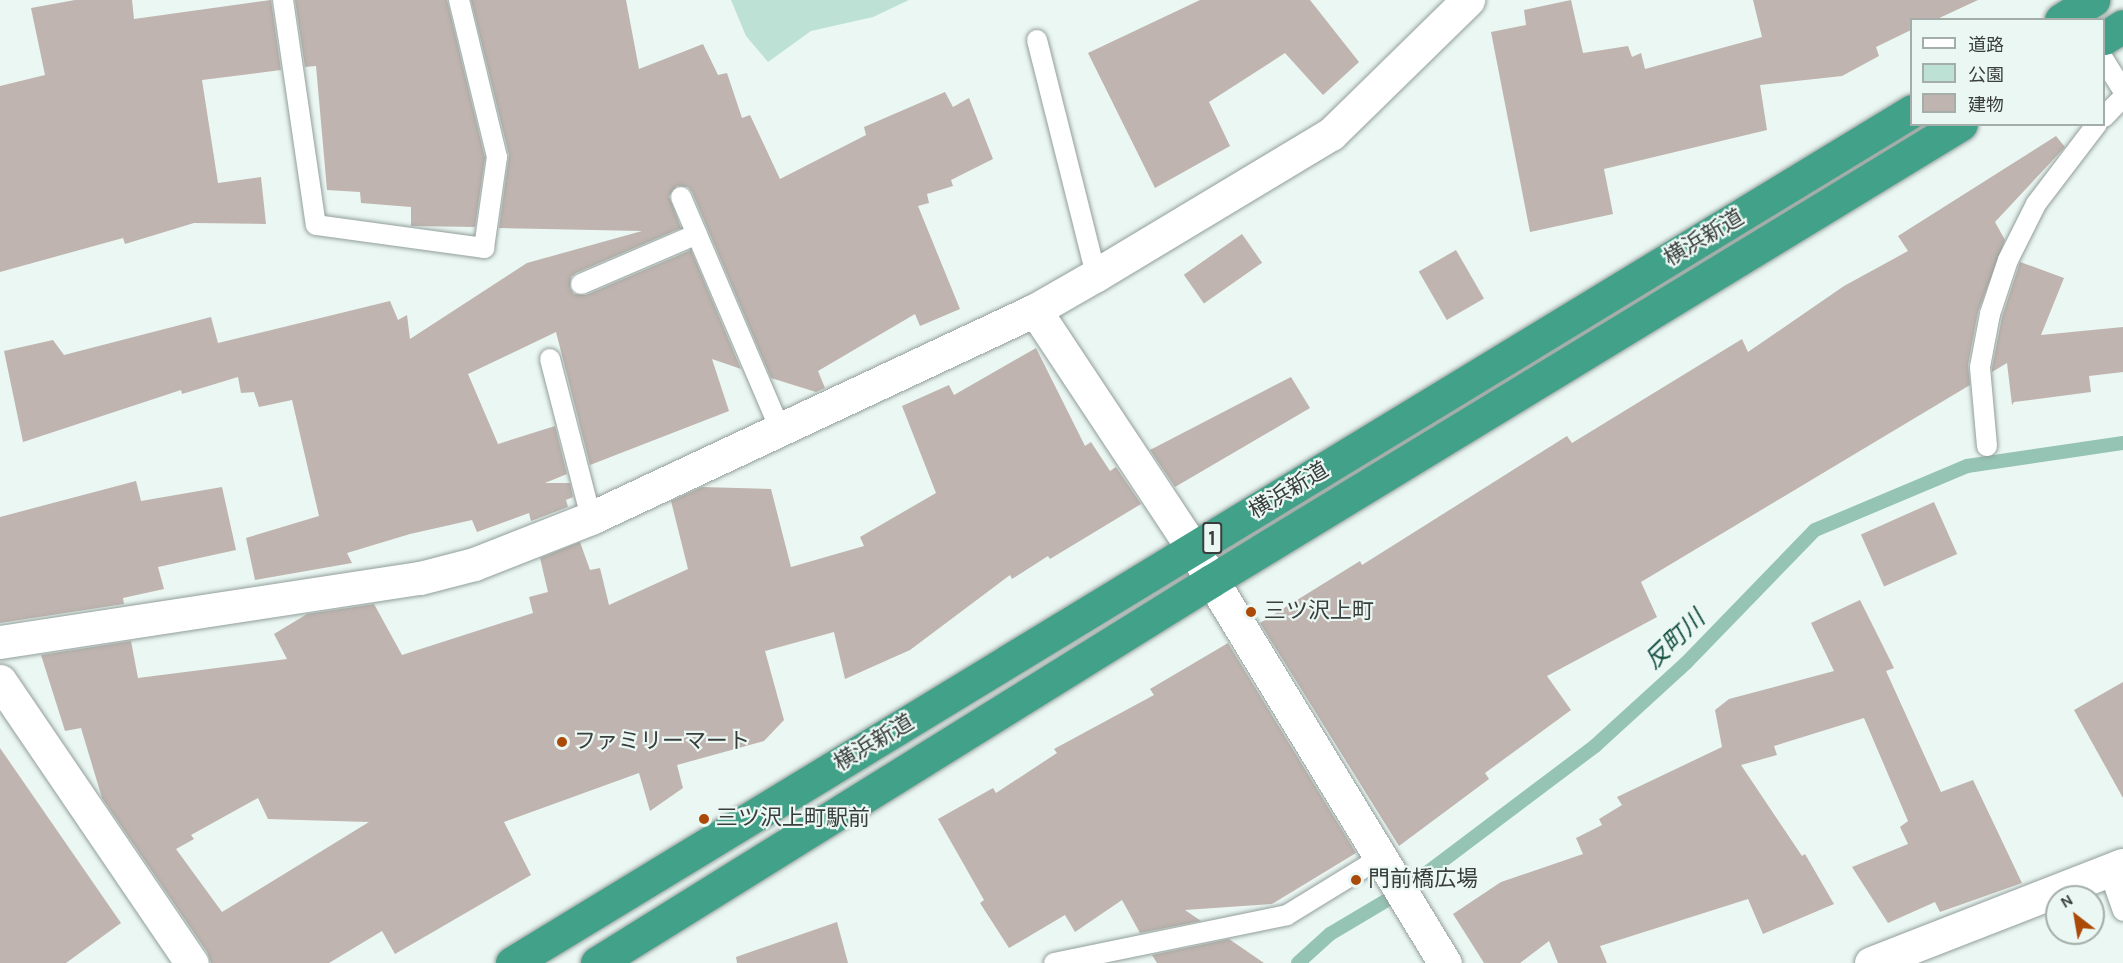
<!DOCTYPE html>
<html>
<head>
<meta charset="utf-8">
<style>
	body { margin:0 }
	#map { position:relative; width:2123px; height:963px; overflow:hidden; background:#ebf7f3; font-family:Karla,"Noto Sans JP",sans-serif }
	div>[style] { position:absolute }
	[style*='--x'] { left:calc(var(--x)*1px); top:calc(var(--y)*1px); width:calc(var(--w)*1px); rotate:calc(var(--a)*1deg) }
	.green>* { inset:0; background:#bde2d5 }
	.stream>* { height:14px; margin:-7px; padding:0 7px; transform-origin:7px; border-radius:7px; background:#95c3b4 }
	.building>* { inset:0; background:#bfb4af; transform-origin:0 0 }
	.roads { filter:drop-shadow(0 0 2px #929e9a) drop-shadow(0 0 2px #929e9a) }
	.lane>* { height:20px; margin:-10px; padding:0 10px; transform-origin:10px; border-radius:10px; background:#fff }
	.street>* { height:33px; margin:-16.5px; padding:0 16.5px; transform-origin:16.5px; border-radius:16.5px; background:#fff }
	.highway>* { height:33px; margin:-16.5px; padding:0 16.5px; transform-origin:16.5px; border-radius:16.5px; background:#42a289 }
	.dots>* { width:16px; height:16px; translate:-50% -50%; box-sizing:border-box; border:3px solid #ebf7f3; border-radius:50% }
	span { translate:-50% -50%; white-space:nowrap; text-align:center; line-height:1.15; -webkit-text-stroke:4.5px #ebf7f3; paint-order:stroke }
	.shield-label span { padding:2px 4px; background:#ebf7f3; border:2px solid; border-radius:4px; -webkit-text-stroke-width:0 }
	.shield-label { font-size:21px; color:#393e3c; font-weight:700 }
	.street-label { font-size:22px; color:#393e3c }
	.poi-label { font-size:22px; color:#393e3c }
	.left { translate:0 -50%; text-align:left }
	.water-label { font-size:24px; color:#135041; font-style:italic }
	.legend { position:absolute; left:1910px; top:18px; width:195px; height:108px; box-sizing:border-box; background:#ebf7f3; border:2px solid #a4adaa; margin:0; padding:8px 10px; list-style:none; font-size:18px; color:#393e3c }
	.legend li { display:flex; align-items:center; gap:12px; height:30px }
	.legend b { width:30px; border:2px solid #a4adaa }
	.north { position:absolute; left:2045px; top:885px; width:60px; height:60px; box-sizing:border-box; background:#ebf7f3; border:2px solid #a4adaa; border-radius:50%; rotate:329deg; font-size:16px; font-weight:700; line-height:24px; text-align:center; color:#393e3c }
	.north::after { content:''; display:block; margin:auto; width:21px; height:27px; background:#ab4907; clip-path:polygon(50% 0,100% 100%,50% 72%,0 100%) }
</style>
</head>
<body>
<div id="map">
	<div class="green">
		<div style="clip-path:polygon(731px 0,909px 0,873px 17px,811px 31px,768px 62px,746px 36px)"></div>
	</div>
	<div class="stream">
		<div style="--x:1298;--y:963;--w:43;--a:-42.2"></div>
		<div style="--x:1330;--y:934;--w:86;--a:-30.7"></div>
		<div style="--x:1404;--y:890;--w:239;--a:-37"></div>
		<div style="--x:1595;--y:746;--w:123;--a:-42.4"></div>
		<div style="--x:1686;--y:663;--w:185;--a:-45.9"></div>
		<div style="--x:1815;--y:530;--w:165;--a:-22.8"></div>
		<div style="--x:1967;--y:466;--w:158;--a:-8.4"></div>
	</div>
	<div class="building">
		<div style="clip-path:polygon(75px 0,132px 0,134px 19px,271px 0,281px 70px,202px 80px,218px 183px,261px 177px,266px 224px,194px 223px,125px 244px,123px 238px,0 272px,0 86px,45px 75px,31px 8px)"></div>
		<div style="clip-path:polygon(295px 0,447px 0,485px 158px,475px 227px,411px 226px,411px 207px,361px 203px,360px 192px,327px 190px,316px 66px,305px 67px)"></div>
		<div style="clip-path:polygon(471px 0,626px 0,639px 69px,703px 44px,718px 75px,727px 73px,742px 118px,750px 115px,780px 179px,866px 135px,864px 127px,945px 92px,953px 107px,969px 98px,993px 159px,951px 180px,953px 186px,927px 194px,929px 203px,918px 206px,960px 309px,920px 326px,915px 314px,818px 371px,825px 388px,816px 392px,771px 378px,692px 192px,688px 187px,677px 186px,669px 196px,681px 228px,576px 273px,571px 277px,570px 288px,574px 294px,586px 295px,691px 250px,741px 369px,712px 359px,729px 411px,590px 465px,556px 332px,468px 374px,498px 444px,555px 426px,567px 474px,545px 483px,570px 483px,573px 497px,566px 500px,568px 507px,531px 521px,529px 513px,477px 532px,472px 520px,410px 534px,347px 553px,352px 563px,255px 580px,246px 538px,319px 516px,292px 400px,259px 407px,254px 392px,241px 393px,238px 377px,182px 394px,181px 390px,23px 442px,4px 351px,53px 340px,64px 355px,211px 317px,218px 343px,390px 301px,398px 320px,407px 315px,410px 339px,527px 263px,642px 231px,499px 228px,509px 155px)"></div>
		<div style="clip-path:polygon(1200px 0,1310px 0,1359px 62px,1323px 95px,1285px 53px,1209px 102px,1230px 146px,1155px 188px,1088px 53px)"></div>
		<div style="clip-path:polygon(1571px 0,1583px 53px,1628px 46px,1632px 57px,1641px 53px,1645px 69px,1762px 37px,1753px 0,1978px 0,1935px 20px,1911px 20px,1911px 30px,1876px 47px,1879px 56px,1842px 76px,1760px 85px,1767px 130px,1604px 169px,1613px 214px,1530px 232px,1491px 32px,1526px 25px,1524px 10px)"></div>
		<div style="clip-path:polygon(2056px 136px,2065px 147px,1995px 222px,2005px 240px,1978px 312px,1968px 365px,1970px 385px,1641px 582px,1657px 617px,1547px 676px,1571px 710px,1485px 773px,1489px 779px,1399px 846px,1260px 623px,1360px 561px,1362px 565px,1567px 436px,1572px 443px,1742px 339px,1748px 352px,1844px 286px,1908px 251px,1898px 236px)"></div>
		<div style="left:1242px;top:234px;width:35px;height:71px;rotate:55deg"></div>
		<div style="left:1456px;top:250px;width:56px;height:43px;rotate:60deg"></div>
		<div style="clip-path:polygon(2020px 262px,2064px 278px,2041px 335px,2123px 327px,2123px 372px,2089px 376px,2091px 392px,2014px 402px,2012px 405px,2007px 363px,1992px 372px,1992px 368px,2002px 317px)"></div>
		<div style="clip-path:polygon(evenodd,1036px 348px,1085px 446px,1091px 442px,1110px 471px,1116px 467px,1141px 504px,1050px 559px,1048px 556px,1012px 579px,1010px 575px,910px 650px,845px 679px,834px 632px,765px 651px,784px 720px,764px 741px,677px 765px,683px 788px,650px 811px,639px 773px,504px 822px,531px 875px,395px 954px,382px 931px,329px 963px,211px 963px,207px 952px,102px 798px,81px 728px,65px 731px,41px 655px,131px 641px,138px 678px,287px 659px,274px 634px,307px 614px,374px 604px,402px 655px,533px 613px,529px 597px,548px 592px,540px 558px,580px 542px,590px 570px,600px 568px,609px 605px,688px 569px,671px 501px,702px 487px,771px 489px,791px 567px,864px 546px,860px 537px,936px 493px,902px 406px,949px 385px,954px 395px,1036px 348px,258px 798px,268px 819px,369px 822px,222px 912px,176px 849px,194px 839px,191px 835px,258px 798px)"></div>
		<div style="clip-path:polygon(1291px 377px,1310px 408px,1175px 487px,1150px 450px)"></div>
		<div style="clip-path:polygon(136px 481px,141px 501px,222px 487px,236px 550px,158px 567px,164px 589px,123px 598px,124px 604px,0 623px,0 517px)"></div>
		<div style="left:1934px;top:502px;width:57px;height:80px;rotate:66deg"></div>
		<div style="clip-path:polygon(1860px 600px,1894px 668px,1886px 671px,1941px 792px,1973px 780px,2022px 883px,1940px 912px,1935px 902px,1888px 923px,1852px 867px,1908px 844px,1900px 827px,1908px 821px,1864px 718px,1774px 746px,1777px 755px,1741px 765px,1802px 856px,1805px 854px,1834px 904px,1763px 934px,1748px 899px,1600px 946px,1607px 963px,1558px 963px,1549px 941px,1520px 963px,1484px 963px,1453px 914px,1501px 882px,1583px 854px,1576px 838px,1602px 825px,1599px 819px,1622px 805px,1617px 797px,1722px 747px,1715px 710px,1729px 699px,1834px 671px,1811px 623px)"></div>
		<div style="clip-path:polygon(1228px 643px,1356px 853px,1272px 904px,1185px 910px,1201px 921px,1140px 933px,1122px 900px,1075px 932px,1065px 915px,1009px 948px,980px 903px,984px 900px,938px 819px,993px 788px,996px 793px,1057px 753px,1054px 749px,1154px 695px,1150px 689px)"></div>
		<div style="clip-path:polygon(2123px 682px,2123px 798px,2074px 710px)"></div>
		<div style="clip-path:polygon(0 748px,121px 923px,66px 963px,0 963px)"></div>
		<div style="clip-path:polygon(837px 922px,848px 963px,737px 963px,736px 957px)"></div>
		<div style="clip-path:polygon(1229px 939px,1264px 963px,1157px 963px,1152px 955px)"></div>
	</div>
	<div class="roads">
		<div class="lane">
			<div style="--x:283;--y:0;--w:227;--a:81.7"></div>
			<div style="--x:316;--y:225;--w:170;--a:7.8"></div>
			<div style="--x:484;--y:248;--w:92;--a:-81.9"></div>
			<div style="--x:497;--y:157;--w:162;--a:-103.6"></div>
			<div style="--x:1037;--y:40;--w:242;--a:75.9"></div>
			<div style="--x:2104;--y:60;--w:36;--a:58"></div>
			<div style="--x:2104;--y:117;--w:28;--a:-46"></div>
			<div style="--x:681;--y:197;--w:252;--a:66.9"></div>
			<div style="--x:581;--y:284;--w:126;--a:-23.3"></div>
			<div style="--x:550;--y:359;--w:164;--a:75.5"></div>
			<div style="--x:1987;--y:446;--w:79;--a:-95.1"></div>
			<div style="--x:1980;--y:367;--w:54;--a:-79.3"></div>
			<div style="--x:1990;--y:314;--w:57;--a:-71.6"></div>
			<div style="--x:2008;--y:260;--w:63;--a:-63.4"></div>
			<div style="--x:2036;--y:204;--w:101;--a:-52.7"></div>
			<div style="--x:2109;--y:871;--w:42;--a:70.7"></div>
			<div style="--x:1054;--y:963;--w:238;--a:-11.6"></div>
			<div style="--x:1287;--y:915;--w:109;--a:-31.5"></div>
		</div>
		<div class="street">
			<div style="--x:1035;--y:310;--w:287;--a:56.5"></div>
			<div style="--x:1193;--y:549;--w:485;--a:58.7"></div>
			<div style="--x:0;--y:642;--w:425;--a:-8.7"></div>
			<div style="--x:420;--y:578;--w:56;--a:-14.5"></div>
			<div style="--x:474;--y:564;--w:126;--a:-21.5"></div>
			<div style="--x:591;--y:518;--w:490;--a:-25.1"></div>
			<div style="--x:1035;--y:310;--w:70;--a:-29.8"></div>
			<div style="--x:1096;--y:275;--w:274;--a:-31"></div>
			<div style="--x:1331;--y:134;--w:192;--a:-44.4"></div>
			<div style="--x:0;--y:681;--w:341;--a:55.8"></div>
			<div style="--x:1871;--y:963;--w:270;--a:-21.3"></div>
		</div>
		<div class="highway">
			<div style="--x:2061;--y:20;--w:38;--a:-32"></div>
			<div style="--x:2104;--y:38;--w:22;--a:-32"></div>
			<div style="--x:512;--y:963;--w:1639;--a:-31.32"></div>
			<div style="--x:597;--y:963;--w:723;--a:-31.89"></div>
			<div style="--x:1211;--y:581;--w:878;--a:-31.36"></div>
		</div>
	</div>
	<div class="dots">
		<div style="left:1251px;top:612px;background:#ab4907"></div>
		<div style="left:562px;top:742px;background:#ab4907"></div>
		<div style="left:704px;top:819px;background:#ab4907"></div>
		<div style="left:1356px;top:880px;background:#ab4907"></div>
	</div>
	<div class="shield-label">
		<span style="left:1212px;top:538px">1</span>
	</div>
	<div class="street-label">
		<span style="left:1704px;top:238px;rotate:-31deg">横浜新道</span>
		<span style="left:1289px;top:491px;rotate:-31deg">横浜新道</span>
		<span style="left:874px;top:743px;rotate:-31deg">横浜新道</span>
	</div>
	<div class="poi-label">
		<span class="left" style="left:1264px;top:612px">三ツ沢上町</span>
		<span class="left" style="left:574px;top:742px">ファミリーマート</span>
		<span class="left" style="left:716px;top:819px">三ツ沢上町駅前</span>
		<span class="left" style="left:1368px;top:880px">門前橋広場</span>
	</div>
	<div class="water-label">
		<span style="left:1675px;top:640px;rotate:-44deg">反町川</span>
	</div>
	<ul class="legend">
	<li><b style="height:8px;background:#fff"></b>道路</li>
	<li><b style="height:16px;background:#bde2d5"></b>公園</li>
	<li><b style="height:16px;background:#bfb4af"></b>建物</li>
	</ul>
	<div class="north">N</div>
</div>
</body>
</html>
